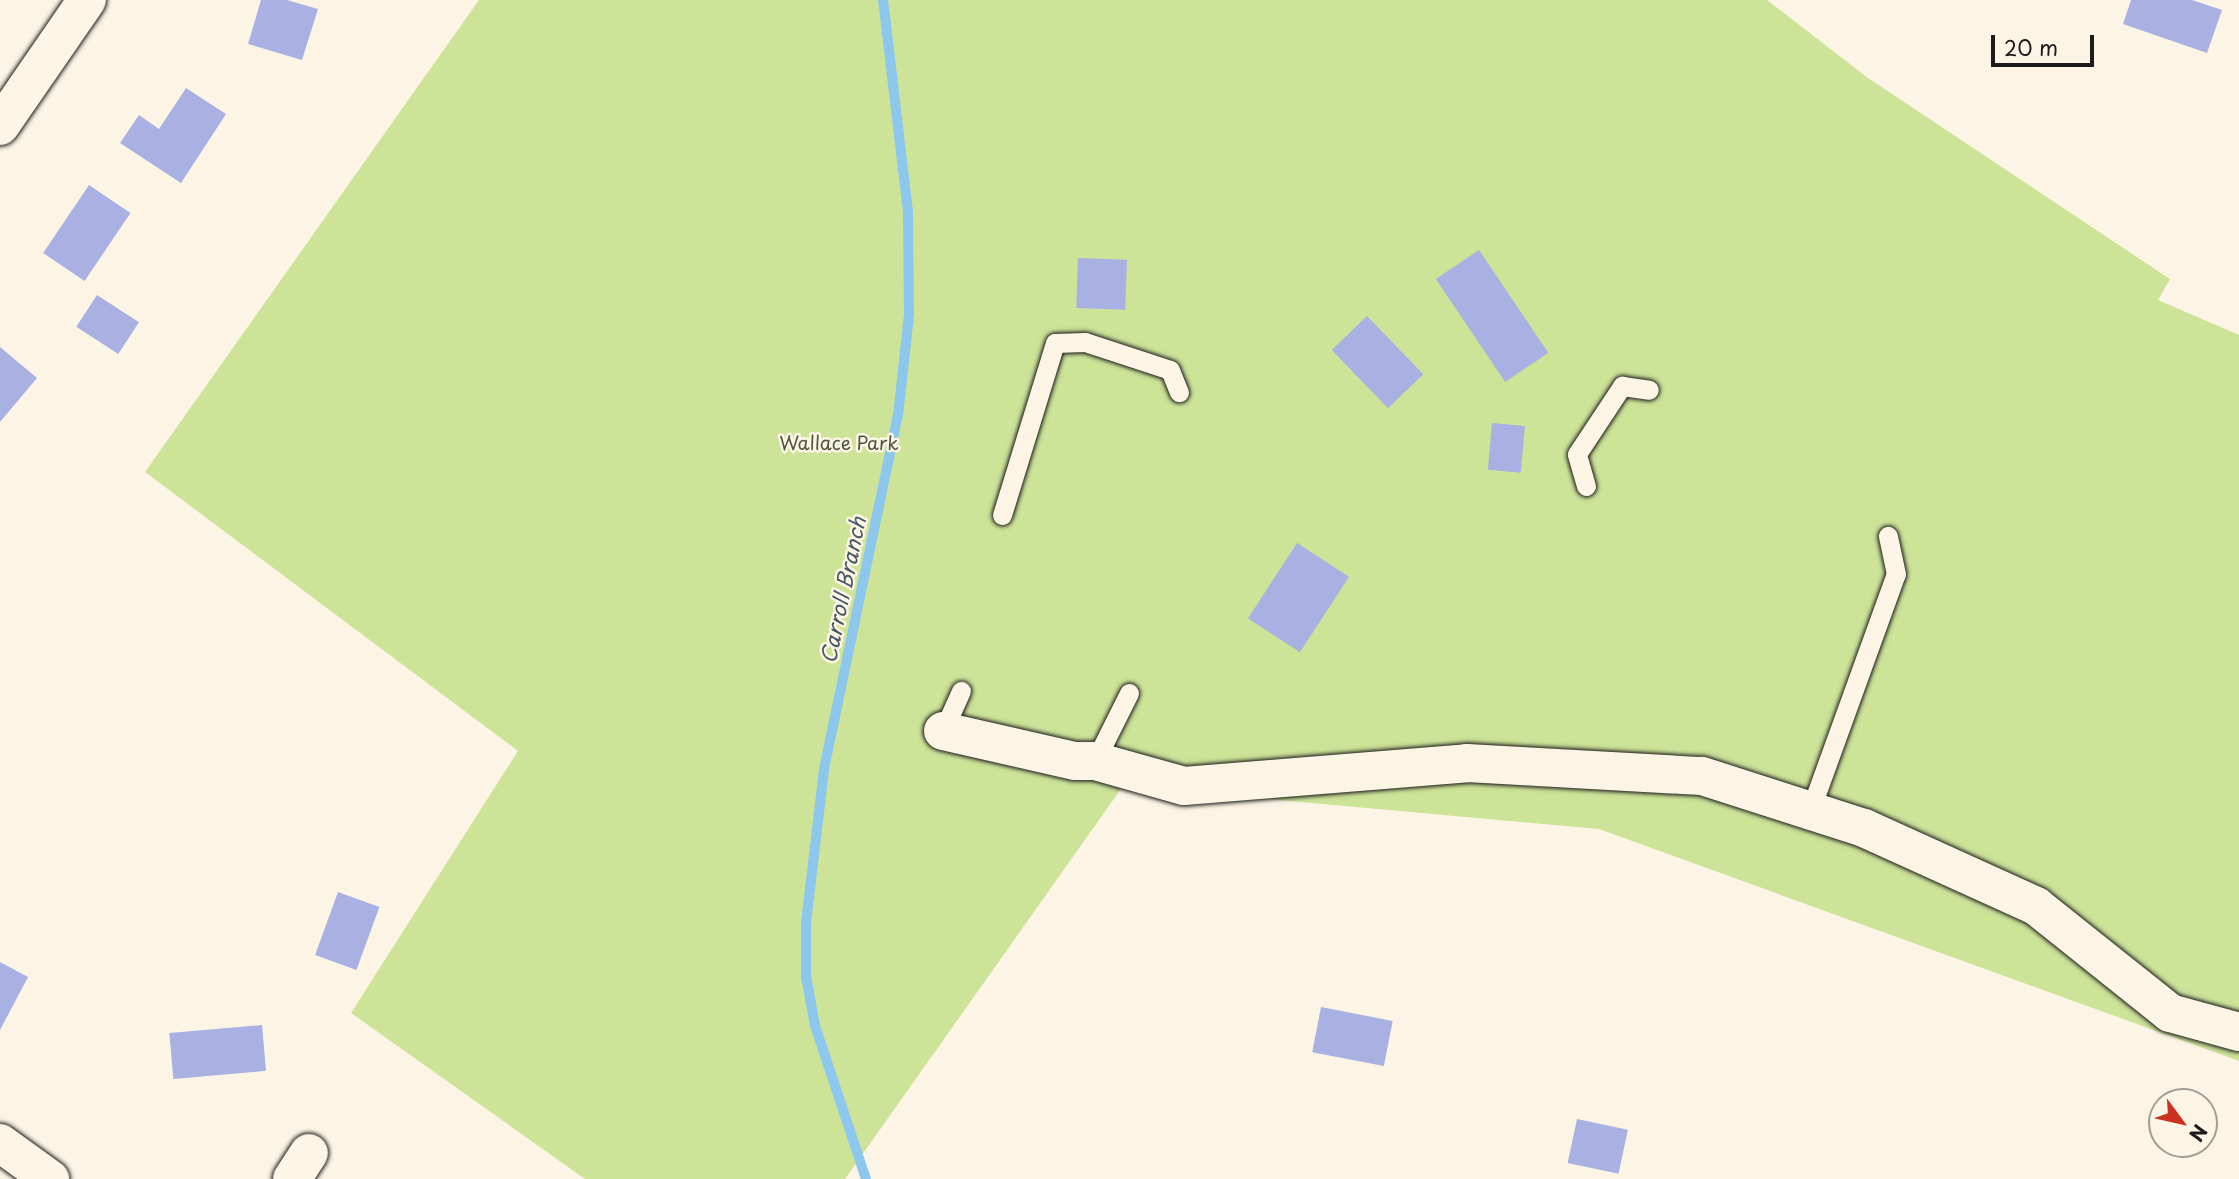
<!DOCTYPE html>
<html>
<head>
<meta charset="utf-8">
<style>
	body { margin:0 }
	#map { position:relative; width:2239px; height:1179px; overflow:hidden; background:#fcf5e5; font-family:"Playpen Sans",sans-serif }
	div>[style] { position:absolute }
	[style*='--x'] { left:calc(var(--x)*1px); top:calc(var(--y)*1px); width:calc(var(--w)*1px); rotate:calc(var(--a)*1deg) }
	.green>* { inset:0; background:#cde398 }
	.stream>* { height:10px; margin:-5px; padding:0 5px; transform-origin:5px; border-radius:5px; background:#8dc7ed }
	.building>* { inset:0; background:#a8b1e2; transform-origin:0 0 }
	.roads { filter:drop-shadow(0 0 2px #1c1c1c) drop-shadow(0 0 2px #1c1c1c) }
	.service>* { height:19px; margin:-9.5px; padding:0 9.5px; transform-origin:9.5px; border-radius:9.5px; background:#fcf5e5 }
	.minor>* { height:38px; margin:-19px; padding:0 19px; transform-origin:19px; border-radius:19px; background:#fcf5e5 }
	span { translate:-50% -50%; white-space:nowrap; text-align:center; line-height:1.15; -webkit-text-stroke:5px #fcf5e5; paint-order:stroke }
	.park-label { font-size:19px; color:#515841 }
	.water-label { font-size:21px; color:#445865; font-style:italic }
	.north { position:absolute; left:2148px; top:1088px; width:70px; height:70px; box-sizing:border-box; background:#fcf5e5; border:2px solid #a29e95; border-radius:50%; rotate:123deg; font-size:19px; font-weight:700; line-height:28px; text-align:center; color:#1c1c1c }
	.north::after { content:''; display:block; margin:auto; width:24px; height:32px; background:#c8321e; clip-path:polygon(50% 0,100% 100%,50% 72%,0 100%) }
	.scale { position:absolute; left:1991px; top:35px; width:103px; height:32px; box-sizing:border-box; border:4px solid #1c1c1c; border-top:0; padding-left:9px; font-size:21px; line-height:24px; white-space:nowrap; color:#1c1c1c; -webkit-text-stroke:5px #fcf5e5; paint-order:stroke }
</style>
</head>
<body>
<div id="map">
	<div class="green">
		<div style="clip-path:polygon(479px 0,1767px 0,1868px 78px,2170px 279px,2158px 300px,2239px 335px,2239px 1061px,1599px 829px,1123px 786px,845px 1179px,585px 1179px,351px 1013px,518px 751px,145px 472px)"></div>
	</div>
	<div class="stream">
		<div style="--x:866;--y:1179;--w:161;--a:-108.4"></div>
		<div style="--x:815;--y:1026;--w:51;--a:-100.2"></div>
		<div style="--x:806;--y:976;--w:53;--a:-90"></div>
		<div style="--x:806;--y:923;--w:155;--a:-83.3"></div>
		<div style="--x:824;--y:769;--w:361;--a:-78.2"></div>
		<div style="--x:898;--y:416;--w:103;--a:-83.8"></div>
		<div style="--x:909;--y:314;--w:102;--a:-90.6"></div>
		<div style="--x:908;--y:212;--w:213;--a:-96.7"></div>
	</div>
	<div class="building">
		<div style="clip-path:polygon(261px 0,287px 0,318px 9px,302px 60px,248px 44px)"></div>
		<div style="clip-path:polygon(2131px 0,2192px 0,2222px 10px,2207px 53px,2123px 24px)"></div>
		<div style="clip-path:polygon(186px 88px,226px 114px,181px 183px,120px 143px,139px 115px,159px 129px)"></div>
		<div style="left:89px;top:185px;width:50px;height:82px;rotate:34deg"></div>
		<div style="left:1479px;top:250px;width:124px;height:52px;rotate:56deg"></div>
		<div style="left:1078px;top:258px;width:49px;height:50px;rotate:2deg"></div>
		<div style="left:97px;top:295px;width:50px;height:38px;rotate:33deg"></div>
		<div style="left:1367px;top:316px;width:81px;height:49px;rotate:46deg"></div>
		<div style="clip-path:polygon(0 347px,37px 378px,0 422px)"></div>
		<div style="left:1492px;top:423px;width:33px;height:47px;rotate:5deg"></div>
		<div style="left:1297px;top:543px;width:62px;height:90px;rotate:33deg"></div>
		<div style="left:338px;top:892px;width:44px;height:67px;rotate:20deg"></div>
		<div style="clip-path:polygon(0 962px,28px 977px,0 1030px)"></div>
		<div style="left:1321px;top:1007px;width:73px;height:46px;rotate:11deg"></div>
		<div style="left:262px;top:1025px;width:46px;height:93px;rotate:85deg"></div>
		<div style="left:1577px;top:1119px;width:52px;height:45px;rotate:12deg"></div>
	</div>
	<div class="roads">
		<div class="service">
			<div style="--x:1586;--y:486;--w:33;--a:-106"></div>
			<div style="--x:1577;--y:454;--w:82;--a:-56.5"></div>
			<div style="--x:1622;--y:386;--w:27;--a:8"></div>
			<div style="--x:1002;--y:515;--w:180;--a:-72.9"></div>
			<div style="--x:1055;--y:343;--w:30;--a:-2"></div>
			<div style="--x:1085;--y:342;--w:89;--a:18.2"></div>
			<div style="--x:1170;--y:370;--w:24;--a:68"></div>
			<div style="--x:943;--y:731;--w:44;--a:-65.8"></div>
			<div style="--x:1095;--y:761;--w:76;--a:-63.4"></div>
			<div style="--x:1810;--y:811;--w:252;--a:-70.1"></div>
			<div style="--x:1896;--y:574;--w:39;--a:-102"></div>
		</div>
		<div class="minor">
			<div style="--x:0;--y:126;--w:153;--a:-55.4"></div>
			<div style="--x:943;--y:731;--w:135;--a:12.8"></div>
			<div style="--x:1075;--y:761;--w:20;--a:0"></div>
			<div style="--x:1095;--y:761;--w:92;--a:15.7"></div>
			<div style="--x:1184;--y:786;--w:284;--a:-4.6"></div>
			<div style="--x:1467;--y:763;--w:235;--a:3.2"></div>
			<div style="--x:1702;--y:776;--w:170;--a:17.8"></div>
			<div style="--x:1864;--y:828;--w:189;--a:24.4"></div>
			<div style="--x:2036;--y:906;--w:171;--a:38.6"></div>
			<div style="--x:2170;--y:1013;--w:72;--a:15.4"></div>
			<div style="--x:0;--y:1143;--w:62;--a:35.8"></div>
			<div style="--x:292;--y:1179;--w:31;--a:-57"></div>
		</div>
	</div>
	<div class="park-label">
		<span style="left:839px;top:443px">Wallace Park</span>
	</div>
	<div class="water-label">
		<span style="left:842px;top:590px;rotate:-78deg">Carroll Branch</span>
	</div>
	<div class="north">N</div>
	<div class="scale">20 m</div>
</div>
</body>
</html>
